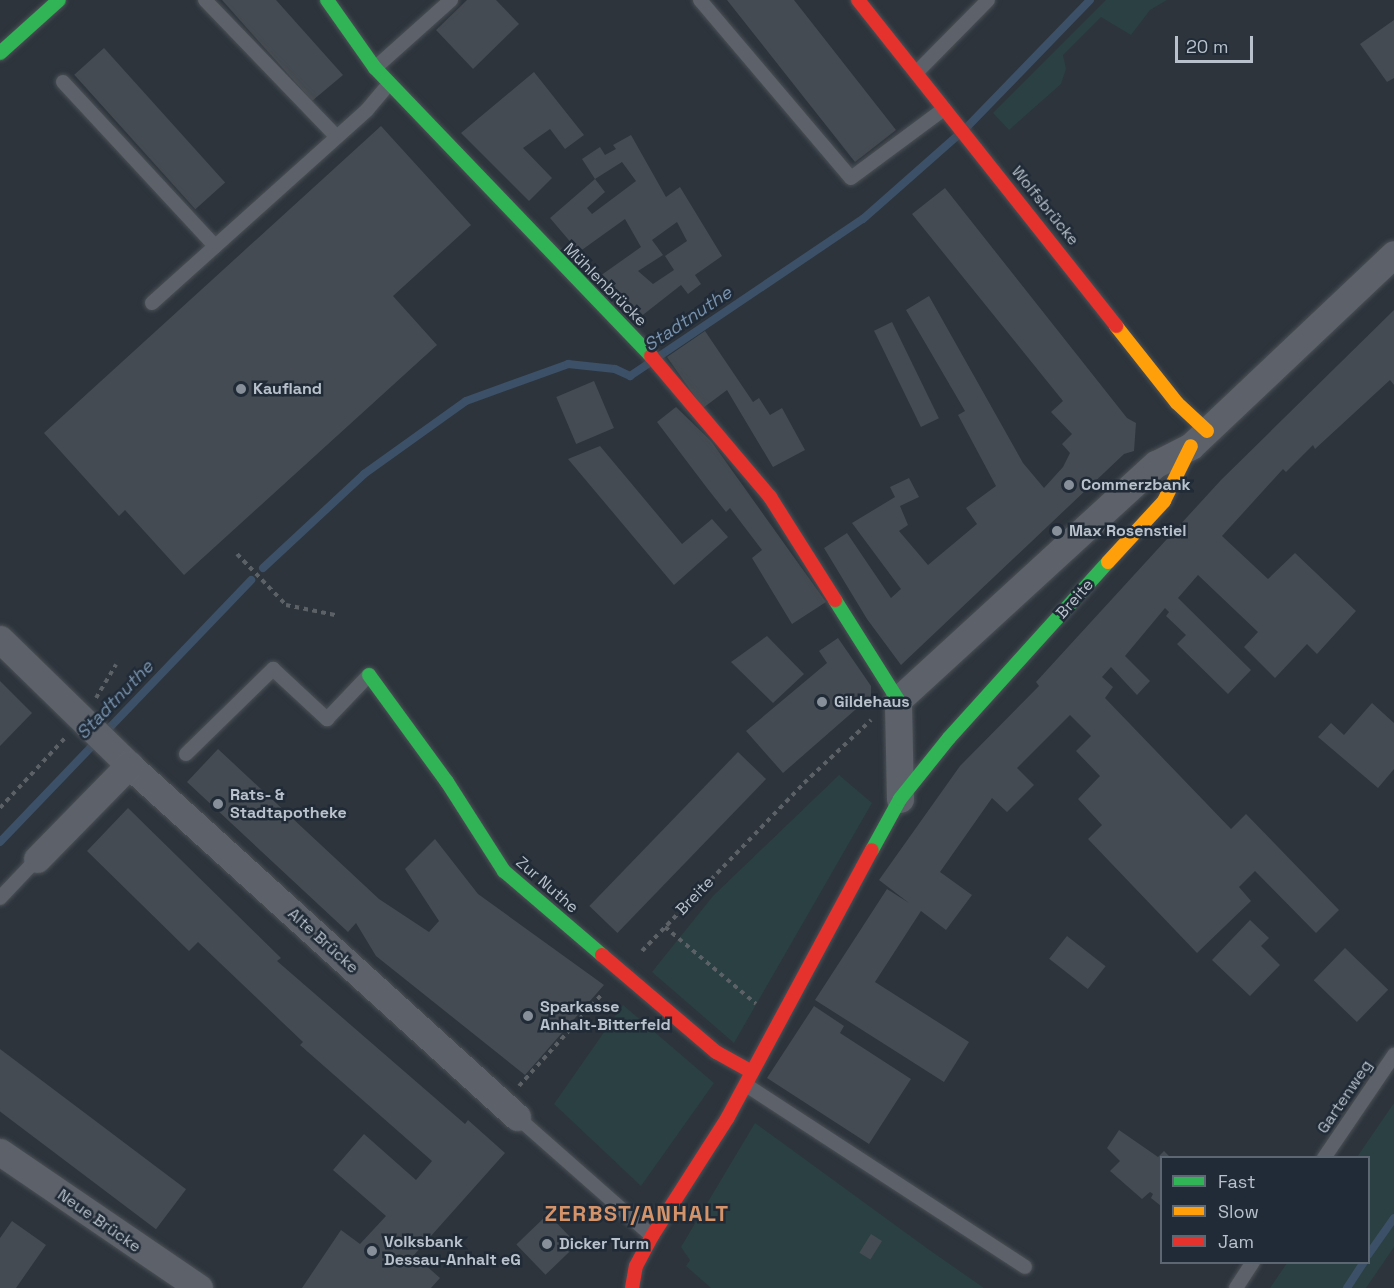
<!DOCTYPE html>
<html>
<head>
<meta charset="utf-8">
<style>
	body { margin:0 }
	#map { position:relative; width:1394px; height:1288px; overflow:hidden; background:#2d343c; font-family:"Space Grotesk",sans-serif }
	div>[style] { position:absolute }
	[style*='--x'] { left:calc(var(--x)*1px); top:calc(var(--y)*1px); width:calc(var(--w)*1px); rotate:calc(var(--a)*1deg) }
	.green>* { inset:0; background:#2a4042 }
	.stream>* { height:8px; margin:-4px; padding:0 4px; transform-origin:4px; border-radius:4px; background:#3c5067 }
	.building>* { inset:0; background:#454b52; transform-origin:0 0 }
	.path>* { height:4px; margin-top:-2px; transform-origin:0; background:repeating-linear-gradient(90deg,#5b6166 0 4.5px,transparent 0 9px) }
	.roads { filter:drop-shadow(0 0 2px #4b5056) drop-shadow(0 0 2px #4b5056) }
	.lane>* { height:14px; margin:-7px; padding:0 7px; transform-origin:7px; border-radius:7px; background:#5d626a }
	.street>* { height:27px; margin:-13.5px; padding:0 13.5px; transform-origin:13.5px; border-radius:13.5px; background:#5d626a }
	.fast>* { height:14px; margin:-7px; padding:0 7px; transform-origin:7px; border-radius:7px; background:#30b455 }
	.slow>* { height:14px; margin:-7px; padding:0 7px; transform-origin:7px; border-radius:7px; background:#ff9f0a }
	.jam>* { height:14px; margin:-7px; padding:0 7px; transform-origin:7px; border-radius:7px; background:#e5322d }
	.dots>* { width:16px; height:16px; translate:-50% -50%; box-sizing:border-box; border:3px solid #202b37; border-radius:50% }
	span { translate:-50% -50%; white-space:nowrap; text-align:center; line-height:1.15; -webkit-text-stroke:5px #202b37; paint-order:stroke }
	.street-label { font-size:16px; color:#b8c1cc }
	.poi-label { font-size:16px; color:#b8c1cc; font-weight:700 }
	.left { translate:0 -50%; text-align:left }
	.water-label { font-size:18px; color:#7993ae; font-style:italic }
	.district-label { font-size:22px; color:#d5936a; font-weight:700; letter-spacing:1.5px }
	.legend { position:absolute; left:1160px; top:1156px; width:210px; height:108px; box-sizing:border-box; background:#202b37; border:2px solid #5d6773; margin:0; padding:8px 10px; list-style:none; font-size:18px; color:#b8c1cc }
	.legend li { display:flex; align-items:center; gap:12px; height:30px }
	.legend b { width:30px; border:2px solid #5d6773 }
	.scale { position:absolute; left:1175px; top:36px; width:78px; height:27px; box-sizing:border-box; border:3px solid #b8c1cc; border-top:0; padding-left:8px; font-size:18px; line-height:21px; white-space:nowrap; color:#b8c1cc; -webkit-text-stroke:4px #202b37; paint-order:stroke }
</style>
</head>
<body>
<div id="map">
	<div class="green">
		<div style="clip-path:polygon(1106px 0,1167px 0,1150px 10px,1131px 35px,1101px 17px,1063px 55px,1066px 69px,1061px 84px,1009px 130px,993px 113px)"></div>
		<div style="clip-path:polygon(839px 775px,872px 803px,734px 1043px,652px 972px,713px 896px)"></div>
		<div style="clip-path:polygon(623px 1005px,714px 1083px,641px 1186px,554px 1104px)"></div>
		<div style="clip-path:polygon(1394px 1103px,1394px 1247px,1366px 1288px,1270px 1288px,1287px 1263px,1368px 1262px,1368px 1158px,1357px 1157px)"></div>
		<div style="clip-path:polygon(755px 1123px,928px 1249px,984px 1288px,711px 1288px,686px 1266px,690px 1260px,681px 1247px)"></div>
	</div>
	<div class="stream">
		<div style="--x:968;--y:126;--w:175;--a:-45.9"></div>
		<div style="--x:661;--y:355;--w:244;--a:-34"></div>
		<div style="--x:863;--y:219;--w:125;--a:-41.4"></div>
		<div style="--x:263;--y:568;--w:138;--a:-42.9"></div>
		<div style="--x:364;--y:474;--w:125;--a:-35.6"></div>
		<div style="--x:466;--y:401;--w:109;--a:-19.9"></div>
		<div style="--x:568;--y:364;--w:47;--a:6.1"></div>
		<div style="--x:615;--y:369;--w:17;--a:25"></div>
		<div style="--x:630;--y:376;--w:22;--a:-34"></div>
		<div style="--x:0;--y:842;--w:363;--a:-46.2"></div>
		<div style="--x:1368;--y:1255;--w:45;--a:-54.9"></div>
		<div style="--x:1347;--y:1288;--w:31;--a:-57"></div>
	</div>
	<div class="building">
		<div style="clip-path:polygon(222px 0,276px 0,343px 75px,312px 101px)"></div>
		<div style="clip-path:polygon(467px 0,496px 0,519px 24px,473px 69px,436px 30px)"></div>
		<div style="clip-path:polygon(727px 0,794px 0,896px 130px,855px 162px)"></div>
		<div style="clip-path:polygon(1394px 20px,1394px 78px,1387px 82px,1360px 44px)"></div>
		<div style="left:104px;top:48px;width:181px;height:40px;rotate:48deg"></div>
		<div style="clip-path:polygon(534px 72px,584px 135px,565px 149px,550px 129px,523px 148px,552px 178px,529px 201px,461px 133px)"></div>
		<div style="clip-path:polygon(381px 126px,471px 225px,393px 296px,437px 345px,184px 575px,125px 510px,119px 516px,44px 433px)"></div>
		<div style="clip-path:polygon(evenodd,631px 135px,666px 197px,680px 187px,722px 256px,695px 275px,701px 284px,688px 294px,681px 285px,639px 318px,600px 276px,641px 247px,625px 219px,579px 252px,550px 218px,595px 179px,605px 192px,587px 208px,592px 214px,636px 181px,622px 162px,595px 179px,582px 159px,600px 147px,605px 155px,616px 149px,613px 145px,631px 135px,677px 222px,687px 241px,665px 256px,674px 270px,653px 284px,638px 271px,663px 255px,652px 240px,677px 222px)"></div>
		<div style="clip-path:polygon(945px 188px,1127px 418px,1136px 423px,1134px 451px,1124px 454px,901px 665px,867px 619px,824px 548px,847px 533px,891px 598px,901px 589px,852px 523px,895px 497px,890px 487px,909px 478px,919px 497px,900px 506px,908px 525px,899px 531px,928px 565px,977px 524px,966px 508px,996px 486px,958px 415px,965px 411px,906px 310px,929px 296px,1023px 463px,1044px 488px,1063px 467px,1070px 453px,1062px 444px,1072px 434px,1051px 412px,1063px 401px,912px 214px)"></div>
		<div style="clip-path:polygon(1394px 310px,1394px 385px,1390px 380px,1315px 449px,1313px 445px,1286px 472px,1283px 469px,1222px 536px,1268px 579px,1295px 553px,1356px 611px,1317px 654px,1307px 644px,1275px 678px,1244px 647px,1258px 632px,1198px 575px,1178px 598px,1251px 670px,1228px 694px,1177px 644px,1186px 635px,1166px 616px,1169px 612px,1165px 608px,1125px 656px,1150px 681px,1137px 695px,1111px 667px,1102px 677px,1113px 687px,1105px 698px,1231px 829px,1246px 814px,1339px 910px,1316px 933px,1255px 871px,1239px 887px,1251px 901px,1197px 953px,1088px 839px,1102px 825px,1078px 799px,1100px 776px,1076px 751px,1091px 736px,1070px 715px,1017px 768px,1034px 785px,1007px 812px,992px 798px,940px 872px,972px 895px,946px 930px,921px 911px,875px 982px,969px 1042px,944px 1082px,815px 1000px,887px 889px,909px 903px,879px 880px,960px 766px,1039px 686px,1036px 682px,1221px 480px)"></div>
		<div style="left:892px;top:322px;width:107px;height:20px;rotate:64deg"></div>
		<div style="clip-path:polygon(705px 331px,753px 402px,759px 398px,770px 415px,782px 408px,805px 450px,773px 467px,727px 390px,703px 408px,667px 357px)"></div>
		<div style="left:594px;top:381px;width:51px;height:41px;rotate:67deg"></div>
		<div style="clip-path:polygon(676px 407px,711px 441px,826px 602px,792px 624px,752px 558px,762px 550px,730px 508px,726px 512px,707px 488px,657px 422px)"></div>
		<div style="clip-path:polygon(600px 446px,682px 544px,712px 519px,728px 537px,674px 585px,568px 459px)"></div>
		<div style="clip-path:polygon(767px 636px,804px 674px,773px 703px,731px 662px)"></div>
		<div style="clip-path:polygon(838px 638px,871px 686px,871px 696px,783px 773px,746px 731px,827px 663px,819px 651px)"></div>
		<div style="clip-path:polygon(0 681px,32px 713px,0 746px)"></div>
		<div style="clip-path:polygon(1372px 703px,1394px 723px,1394px 769px,1378px 788px,1318px 737px,1331px 723px,1344px 735px)"></div>
		<div style="clip-path:polygon(218px 749px,379px 899px,429px 932px,439px 921px,405px 869px,435px 839px,478px 894px,604px 985px,525px 1075px,376px 956px,356px 923px,348px 932px,187px 782px)"></div>
		<div style="left:738px;top:752px;width:39px;height:214px;rotate:44deg"></div>
		<div style="clip-path:polygon(128px 808px,281px 958px,277px 961px,465px 1124px,468px 1120px,505px 1153px,414px 1255px,440px 1278px,431px 1288px,302px 1288px,341px 1230px,360px 1244px,386px 1216px,333px 1170px,364px 1134px,416px 1180px,432px 1161px,300px 1045px,303px 1042px,198px 942px,189px 951px,87px 851px)"></div>
		<div style="clip-path:polygon(1250px 920px,1269px 938px,1261px 946px,1280px 965px,1250px 996px,1212px 960px)"></div>
		<div style="left:1067px;top:936px;width:49px;height:29px;rotate:38deg"></div>
		<div style="left:1345px;top:948px;width:60px;height:45px;rotate:44deg"></div>
		<div style="clip-path:polygon(814px 1006px,844px 1026px,840px 1033px,911px 1079px,869px 1144px,767px 1078px)"></div>
		<div style="left:0;top:1049px;width:233px;height:50px;rotate:37deg"></div>
		<div style="clip-path:polygon(1119px 1130px,1158px 1157px,1164px 1151px,1171px 1158px,1161px 1158px,1161px 1206px,1151px 1198px,1153px 1194px,1150px 1192px,1142px 1199px,1110px 1171px,1120px 1161px,1107px 1148px)"></div>
		<div style="left:548px;top:1214px;width:42px;height:44px;rotate:46deg"></div>
		<div style="clip-path:polygon(12px 1221px,46px 1245px,16px 1288px,0 1288px,0 1238px)"></div>
		<div style="left:871px;top:1234px;width:13px;height:22px;rotate:32deg"></div>
	</div>
	<div class="path">
		<div style="--x:237;--y:554;--w:71;--a:46.1"></div>
		<div style="--x:286;--y:605;--w:50;--a:11.5"></div>
		<div style="--x:96;--y:698;--w:39;--a:-59"></div>
		<div style="--x:0;--y:808;--w:97;--a:-47.1"></div>
		<div style="--x:665;--y:927;--w:119;--a:40.2"></div>
		<div style="--x:642;--y:951;--w:233;--a:-46"></div>
		<div style="--x:804;--y:783;--w:92;--a:-43.2"></div>
		<div style="--x:519;--y:1086;--w:124;--a:-47.9"></div>
	</div>
	<div class="roads">
		<div class="lane">
			<div style="--x:205;--y:0;--w:190;--a:46.1"></div>
			<div style="--x:700;--y:0;--w:233;--a:49.7"></div>
			<div style="--x:851;--y:178;--w:116;--a:-36.6"></div>
			<div style="--x:375;--y:68;--w:102;--a:-41.8"></div>
			<div style="--x:917;--y:72;--w:101;--a:-45.4"></div>
			<div style="--x:63;--y:82;--w:224;--a:47.2"></div>
			<div style="--x:152;--y:303;--w:289;--a:-41.9"></div>
			<div style="--x:367;--y:110;--w:34;--a:-50"></div>
			<div style="--x:186;--y:754;--w:122;--a:-44.3"></div>
			<div style="--x:273;--y:669;--w:74;--a:42.8"></div>
			<div style="--x:327;--y:719;--w:61;--a:-46.3"></div>
			<div style="--x:0;--y:898;--w:54;--a:-46.5"></div>
			<div style="--x:746;--y:1085;--w:333;--a:33.1"></div>
			<div style="--x:517;--y:1117;--w:180;--a:41.4"></div>
			<div style="--x:1324;--y:1158;--w:125;--a:-55.8"></div>
			<div style="--x:1236;--y:1288;--w:31;--a:-57"></div>
		</div>
		<div class="street">
			<div style="--x:0;--y:639;--w:180;--a:44.3"></div>
			<div style="--x:129;--y:765;--w:524;--a:42.21"></div>
			<div style="--x:900;--y:799;--w:99;--a:-91.2"></div>
			<div style="--x:898;--y:700;--w:350;--a:-42.5"></div>
			<div style="--x:1156;--y:464;--w:39;--a:-27"></div>
			<div style="--x:1191;--y:446;--w:279;--a:-43.4"></div>
			<div style="--x:37;--y:859;--w:132;--a:-45.6"></div>
			<div style="--x:0;--y:1152;--w:241;--a:34.3"></div>
		</div>
		<div class="fast">
			<div style="--x:327;--y:0;--w:83;--a:54.8"></div>
			<div style="--x:375;--y:68;--w:399;--a:46.2"></div>
			<div style="--x:0;--y:53;--w:79;--a:-41.9"></div>
			<div style="--x:835;--y:600;--w:118;--a:57.8"></div>
			<div style="--x:369;--y:675;--w:132;--a:53.9"></div>
			<div style="--x:447;--y:782;--w:106;--a:57.4"></div>
			<div style="--x:504;--y:871;--w:129;--a:40.6"></div>
			<div style="--x:872;--y:850;--w:58;--a:-61.2"></div>
			<div style="--x:900;--y:799;--w:78;--a:-51.2"></div>
			<div style="--x:949;--y:738;--w:237;--a:-47.9"></div>
		</div>
		<div class="slow">
			<div style="--x:1116;--y:326;--w:98;--a:51.6"></div>
			<div style="--x:1177;--y:403;--w:41;--a:43"></div>
			<div style="--x:1108;--y:562;--w:83;--a:-47.4"></div>
			<div style="--x:1164;--y:501;--w:61;--a:-63.9"></div>
		</div>
		<div class="jam">
			<div style="--x:858;--y:0;--w:416;--a:51.6"></div>
			<div style="--x:651;--y:356;--w:185;--a:49.8"></div>
			<div style="--x:770;--y:497;--w:122;--a:57.7"></div>
			<div style="--x:602;--y:955;--w:150;--a:40.4"></div>
			<div style="--x:716;--y:1052;--w:41;--a:29.1"></div>
			<div style="--x:632;--y:1288;--w:22;--a:-80"></div>
			<div style="--x:636;--y:1266;--w:34;--a:-62"></div>
			<div style="--x:652;--y:1236;--w:141;--a:-57.4"></div>
			<div style="--x:728;--y:1117;--w:303;--a:-61.7"></div>
		</div>
	</div>
	<div class="dots">
		<div style="left:241px;top:389px;background:#87909a"></div>
		<div style="left:1069px;top:485px;background:#87909a"></div>
		<div style="left:1057px;top:531px;background:#87909a"></div>
		<div style="left:822px;top:702px;background:#87909a"></div>
		<div style="left:218px;top:804px;background:#87909a"></div>
		<div style="left:528px;top:1016px;background:#87909a"></div>
		<div style="left:547px;top:1244px;background:#87909a"></div>
		<div style="left:372px;top:1251px;background:#87909a"></div>
	</div>
	<div class="street-label">
		<span style="left:1045px;top:206px;rotate:51deg">Wolfsbrücke</span>
		<span style="left:605px;top:285px;rotate:45deg">Mühlenbrücke</span>
		<span style="left:1075px;top:599px;rotate:-48deg">Breite</span>
		<span style="left:547px;top:885px;rotate:41deg">Zur Nuthe</span>
		<span style="left:695px;top:896px;rotate:-46deg">Breite</span>
		<span style="left:323px;top:941px;rotate:42deg">Alte Brücke</span>
		<span style="left:1345px;top:1097px;rotate:-56deg">Gartenweg</span>
		<span style="left:99px;top:1221px;rotate:35deg">Neue Brücke</span>
	</div>
	<div class="poi-label">
		<span class="left" style="left:253px;top:389px">Kaufland</span>
		<span class="left" style="left:1081px;top:485px">Commerzbank</span>
		<span class="left" style="left:1069px;top:531px">Max Rosenstiel</span>
		<span class="left" style="left:834px;top:702px">Gildehaus</span>
		<span class="left" style="left:230px;top:804px">Rats- &amp;<br>Stadtapotheke</span>
		<span class="left" style="left:540px;top:1016px">Sparkasse<br>Anhalt-Bitterfeld</span>
		<span class="left" style="left:384px;top:1251px">Volksbank<br>Dessau-Anhalt eG</span>
		<span class="left" style="left:559px;top:1244px">Dicker Turm</span>
	</div>
	<div class="water-label">
		<span style="left:688px;top:319px;rotate:-34deg">Stadtnuthe</span>
		<span style="left:115px;top:700px;rotate:-46deg">Stadtnuthe</span>
	</div>
	<div class="district-label">
		<span style="left:637px;top:1214px">ZERBST/ANHALT</span>
	</div>
	<ul class="legend">
	<li><b style="height:8px;background:#30b455"></b>Fast</li>
	<li><b style="height:8px;background:#ff9f0a"></b>Slow</li>
	<li><b style="height:8px;background:#e5322d"></b>Jam</li>
	</ul>
	<div class="scale">20 m</div>
</div>
</body>
</html>
